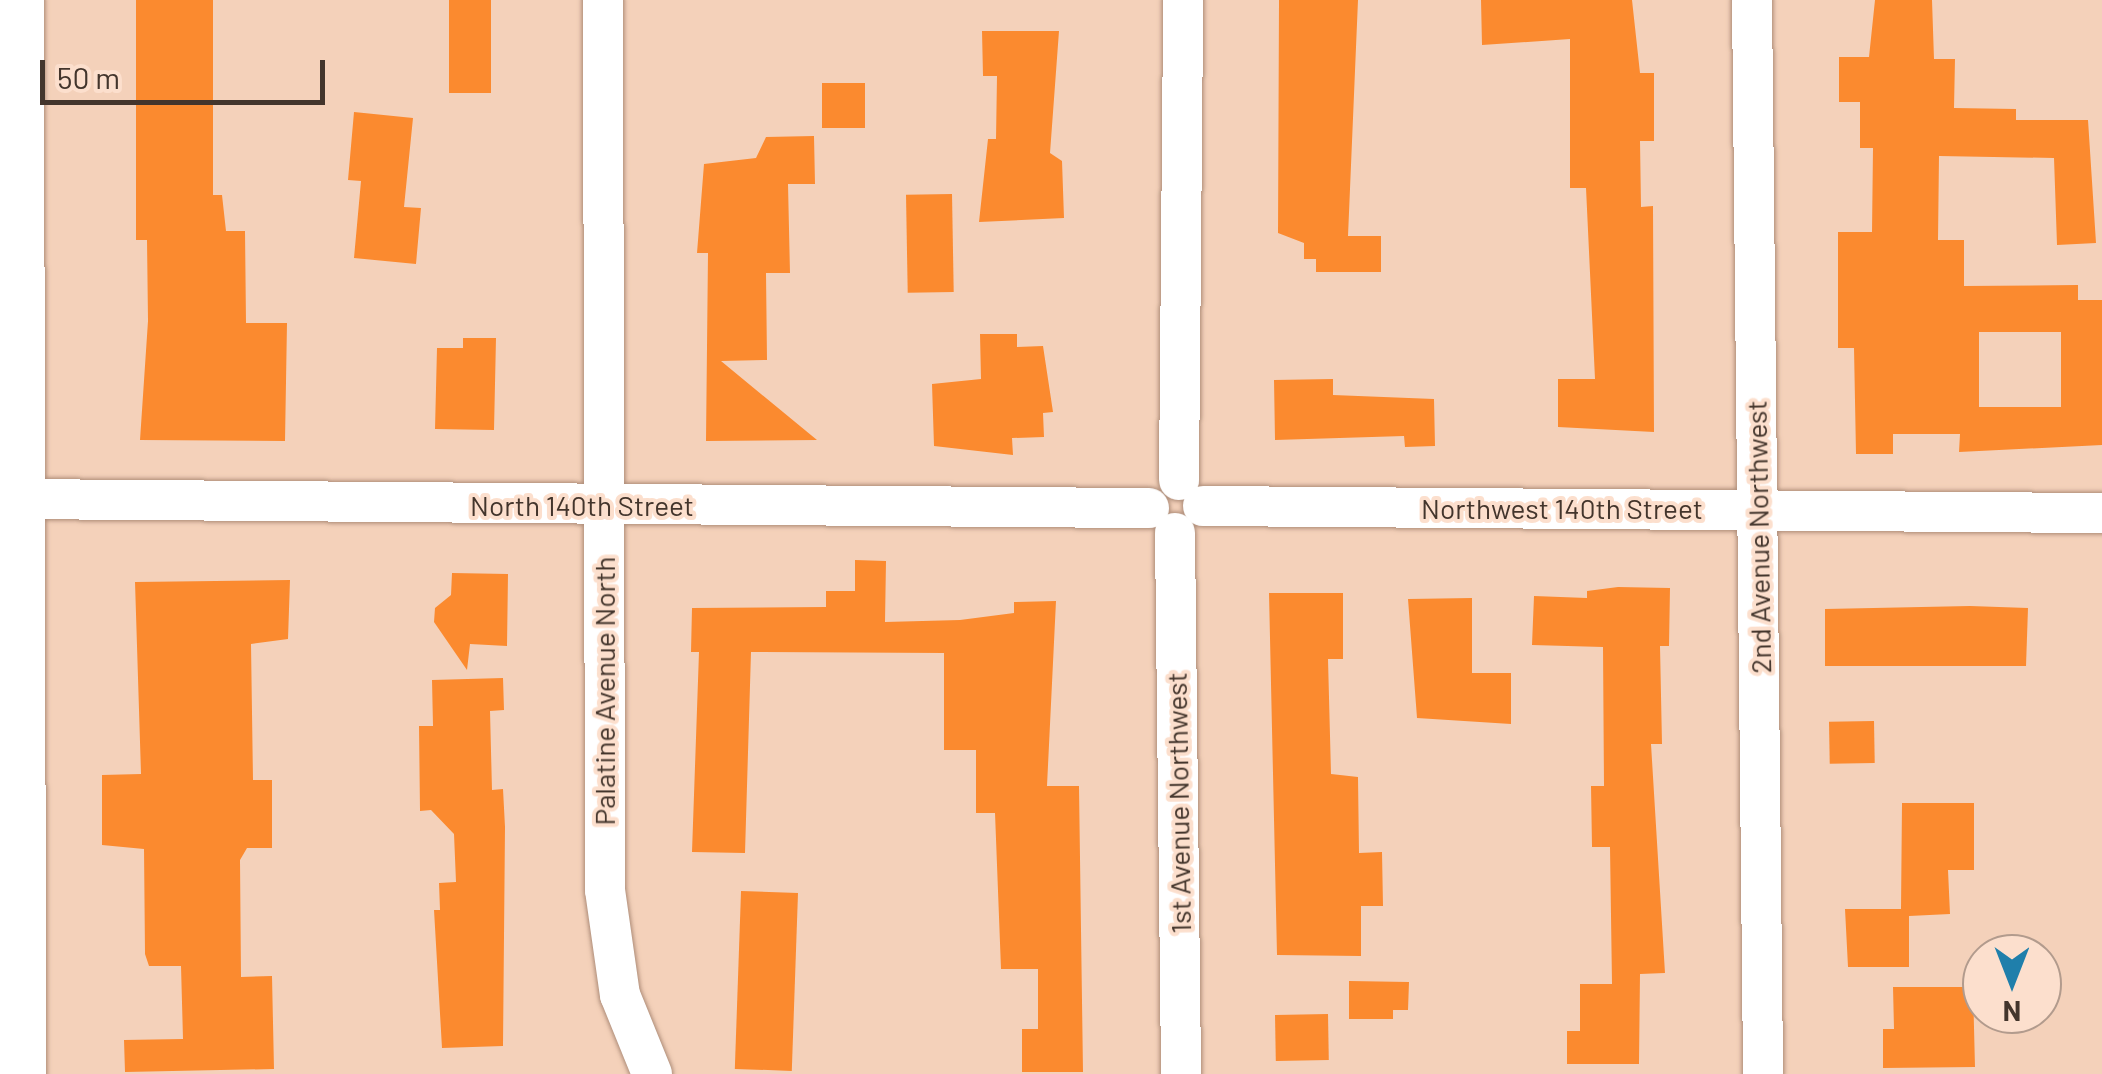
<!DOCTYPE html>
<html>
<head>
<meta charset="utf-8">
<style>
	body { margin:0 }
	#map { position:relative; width:2102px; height:1074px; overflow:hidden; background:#f4d1ba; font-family:Barlow,sans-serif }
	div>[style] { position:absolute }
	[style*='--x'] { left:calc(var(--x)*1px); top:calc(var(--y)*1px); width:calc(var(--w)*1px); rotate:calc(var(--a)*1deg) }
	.building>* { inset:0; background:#fb8a2f; transform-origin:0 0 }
	.roads { filter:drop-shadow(0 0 2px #ae8d79) drop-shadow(0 0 2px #ae8d79) }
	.minor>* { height:40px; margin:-20px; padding:0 20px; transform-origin:20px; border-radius:20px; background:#fff }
	.secondary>* { height:55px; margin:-27.5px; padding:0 27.5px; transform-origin:27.5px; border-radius:27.5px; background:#fff }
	span { translate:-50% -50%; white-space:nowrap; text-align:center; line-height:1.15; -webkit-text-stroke:8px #fcdfcd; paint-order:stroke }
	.street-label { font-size:28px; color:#43352c }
	.north { position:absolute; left:1962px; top:934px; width:100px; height:100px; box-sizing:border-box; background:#fcdfcd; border:2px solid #b29b8d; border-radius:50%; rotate:180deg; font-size:28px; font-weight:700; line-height:40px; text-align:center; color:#43352c }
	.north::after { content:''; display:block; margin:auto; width:35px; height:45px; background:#1f7fab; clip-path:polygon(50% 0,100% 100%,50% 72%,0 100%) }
	.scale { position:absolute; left:40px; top:60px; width:285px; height:45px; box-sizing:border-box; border:5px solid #43352c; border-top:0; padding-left:12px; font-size:30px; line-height:35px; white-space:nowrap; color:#43352c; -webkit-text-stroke:8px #fcdfcd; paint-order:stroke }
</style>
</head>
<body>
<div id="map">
	<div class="building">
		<div style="clip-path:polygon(136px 0,213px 0,213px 195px,222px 195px,226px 231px,245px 231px,246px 323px,287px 323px,285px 441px,140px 440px,148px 321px,147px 240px,136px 240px)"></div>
		<div style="left:449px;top:0;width:42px;height:93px"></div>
		<div style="clip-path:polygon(1279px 0,1358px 0,1348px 236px,1381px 236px,1381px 272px,1316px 272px,1316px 259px,1304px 259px,1304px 243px,1278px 233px)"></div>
		<div style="clip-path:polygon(1481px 0,1632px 0,1640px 73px,1654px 73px,1654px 141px,1640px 141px,1641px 207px,1653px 206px,1654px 432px,1558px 427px,1558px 379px,1595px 379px,1586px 188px,1570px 188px,1570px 39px,1482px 45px)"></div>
		<div style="clip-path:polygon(evenodd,1875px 0,1932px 0,1934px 59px,1955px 59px,1954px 108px,2016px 109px,2016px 120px,2088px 120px,2096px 243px,2057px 245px,2054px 158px,1939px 156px,1938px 240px,1964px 240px,1964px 286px,2078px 285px,2078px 300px,2102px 300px,2102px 445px,1959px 452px,1960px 434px,1893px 434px,1893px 454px,1856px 454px,1854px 348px,1838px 348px,1838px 232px,1872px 232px,1873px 148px,1860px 148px,1860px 102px,1839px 102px,1839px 57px,1869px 57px,1875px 0,1979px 332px,2061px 332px,2061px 407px,1979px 407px,1979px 332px)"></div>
		<div style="clip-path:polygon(982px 31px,1059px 31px,1050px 153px,1062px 161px,1064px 218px,979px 222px,988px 139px,996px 139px,997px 76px,983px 76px)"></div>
		<div style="left:822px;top:83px;width:43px;height:45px"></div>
		<div style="clip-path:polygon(354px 112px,413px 118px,404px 207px,421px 208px,416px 264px,354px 258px,361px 181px,348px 180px)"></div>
		<div style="clip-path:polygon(814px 136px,815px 184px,788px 184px,790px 273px,766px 273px,767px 360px,721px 361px,817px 440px,706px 441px,708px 253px,697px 253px,704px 164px,756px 158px,766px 137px)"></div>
		<div style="left:952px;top:194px;width:98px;height:46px;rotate:89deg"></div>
		<div style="clip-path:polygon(980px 334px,1017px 334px,1017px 347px,1043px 346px,1053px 412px,1043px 413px,1044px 437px,1012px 438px,1013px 455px,934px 446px,932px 384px,981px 379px)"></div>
		<div style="clip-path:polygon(463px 338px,496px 338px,494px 430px,435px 429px,437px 348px,463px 348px)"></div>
		<div style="clip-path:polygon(1333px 379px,1333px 395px,1434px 399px,1435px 446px,1405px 447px,1404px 436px,1275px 440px,1274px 380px)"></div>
		<div style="clip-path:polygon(855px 560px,886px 561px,885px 622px,960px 620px,1014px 613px,1014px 602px,1056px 601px,1047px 786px,1079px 786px,1083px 1072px,1022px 1072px,1022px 1029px,1038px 1029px,1038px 969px,1001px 969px,995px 813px,976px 813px,976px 750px,944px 750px,944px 653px,751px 652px,745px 853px,692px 852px,699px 652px,691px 652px,692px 608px,826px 607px,826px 591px,855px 591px)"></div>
		<div style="clip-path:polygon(452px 573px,508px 574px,507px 646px,470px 644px,467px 670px,434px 622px,435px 608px,451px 595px)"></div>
		<div style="clip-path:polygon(290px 580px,288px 639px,251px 644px,253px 780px,272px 780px,272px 848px,247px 848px,240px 860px,241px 977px,272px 976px,274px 1069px,125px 1072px,124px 1040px,183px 1039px,181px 966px,149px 966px,145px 954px,144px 849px,102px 845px,102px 775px,141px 774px,135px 582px)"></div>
		<div style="clip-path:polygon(1618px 587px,1670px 588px,1669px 646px,1660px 646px,1662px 744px,1651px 744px,1665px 973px,1640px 974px,1639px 1064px,1567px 1064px,1567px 1031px,1580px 1031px,1580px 984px,1612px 984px,1610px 847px,1592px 847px,1591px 786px,1604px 786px,1603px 647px,1532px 645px,1534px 596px,1587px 598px,1587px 591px)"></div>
		<div style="clip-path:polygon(1269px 593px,1343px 593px,1343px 659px,1328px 659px,1331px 774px,1358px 777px,1359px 853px,1382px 852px,1383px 906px,1361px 906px,1361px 956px,1277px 955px)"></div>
		<div style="clip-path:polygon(1472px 598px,1472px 673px,1511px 673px,1511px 724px,1417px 718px,1408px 599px)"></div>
		<div style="clip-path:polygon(1970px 606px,2028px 608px,2026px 666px,1825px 666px,1825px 609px)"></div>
		<div style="clip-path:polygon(503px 678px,504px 710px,490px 711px,492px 790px,503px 789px,505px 827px,503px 1046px,442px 1048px,434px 910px,440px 910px,439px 883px,456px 882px,454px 834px,431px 810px,420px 811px,419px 726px,433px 726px,432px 680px)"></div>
		<div style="left:1874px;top:721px;width:42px;height:45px;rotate:89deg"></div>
		<div style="clip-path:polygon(1902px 803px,1974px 803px,1974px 870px,1948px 870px,1950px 914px,1909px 916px,1909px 967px,1848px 967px,1845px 909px,1901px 909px)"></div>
		<div style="left:798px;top:893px;width:178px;height:57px;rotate:92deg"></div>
		<div style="clip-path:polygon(1349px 981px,1409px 982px,1408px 1010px,1393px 1010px,1393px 1019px,1349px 1019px)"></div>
		<div style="clip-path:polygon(1893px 987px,1973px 987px,1975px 1067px,1883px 1068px,1883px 1029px,1894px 1029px)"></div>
		<div style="left:1328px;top:1014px;width:46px;height:53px;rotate:89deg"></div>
	</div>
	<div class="roads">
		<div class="minor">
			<div style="--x:603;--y:0;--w:890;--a:89.87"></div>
			<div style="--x:605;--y:890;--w:106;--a:81.9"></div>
			<div style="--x:620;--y:995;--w:85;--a:67.9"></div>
			<div style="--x:1752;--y:0;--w:1074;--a:89.41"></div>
			<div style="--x:1179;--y:480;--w:480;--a:-89.5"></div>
			<div style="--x:16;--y:499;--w:1133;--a:0.46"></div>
			<div style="--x:1203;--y:506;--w:899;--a:0.45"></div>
			<div style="--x:1175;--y:533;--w:541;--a:89.36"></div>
		</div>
		<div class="secondary">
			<div style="--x:16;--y:0;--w:1074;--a:89.89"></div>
		</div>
	</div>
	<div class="street-label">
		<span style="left:582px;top:505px">North 140th Street</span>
		<span style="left:1562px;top:508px">Northwest 140th Street</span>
		<span style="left:1758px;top:537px;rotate:-91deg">2nd Avenue Northwest</span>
		<span style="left:604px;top:691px;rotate:-90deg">Palatine Avenue North</span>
		<span style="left:1178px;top:803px;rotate:-91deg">1st Avenue Northwest</span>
	</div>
	<div class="north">N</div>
	<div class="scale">50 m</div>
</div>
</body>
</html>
